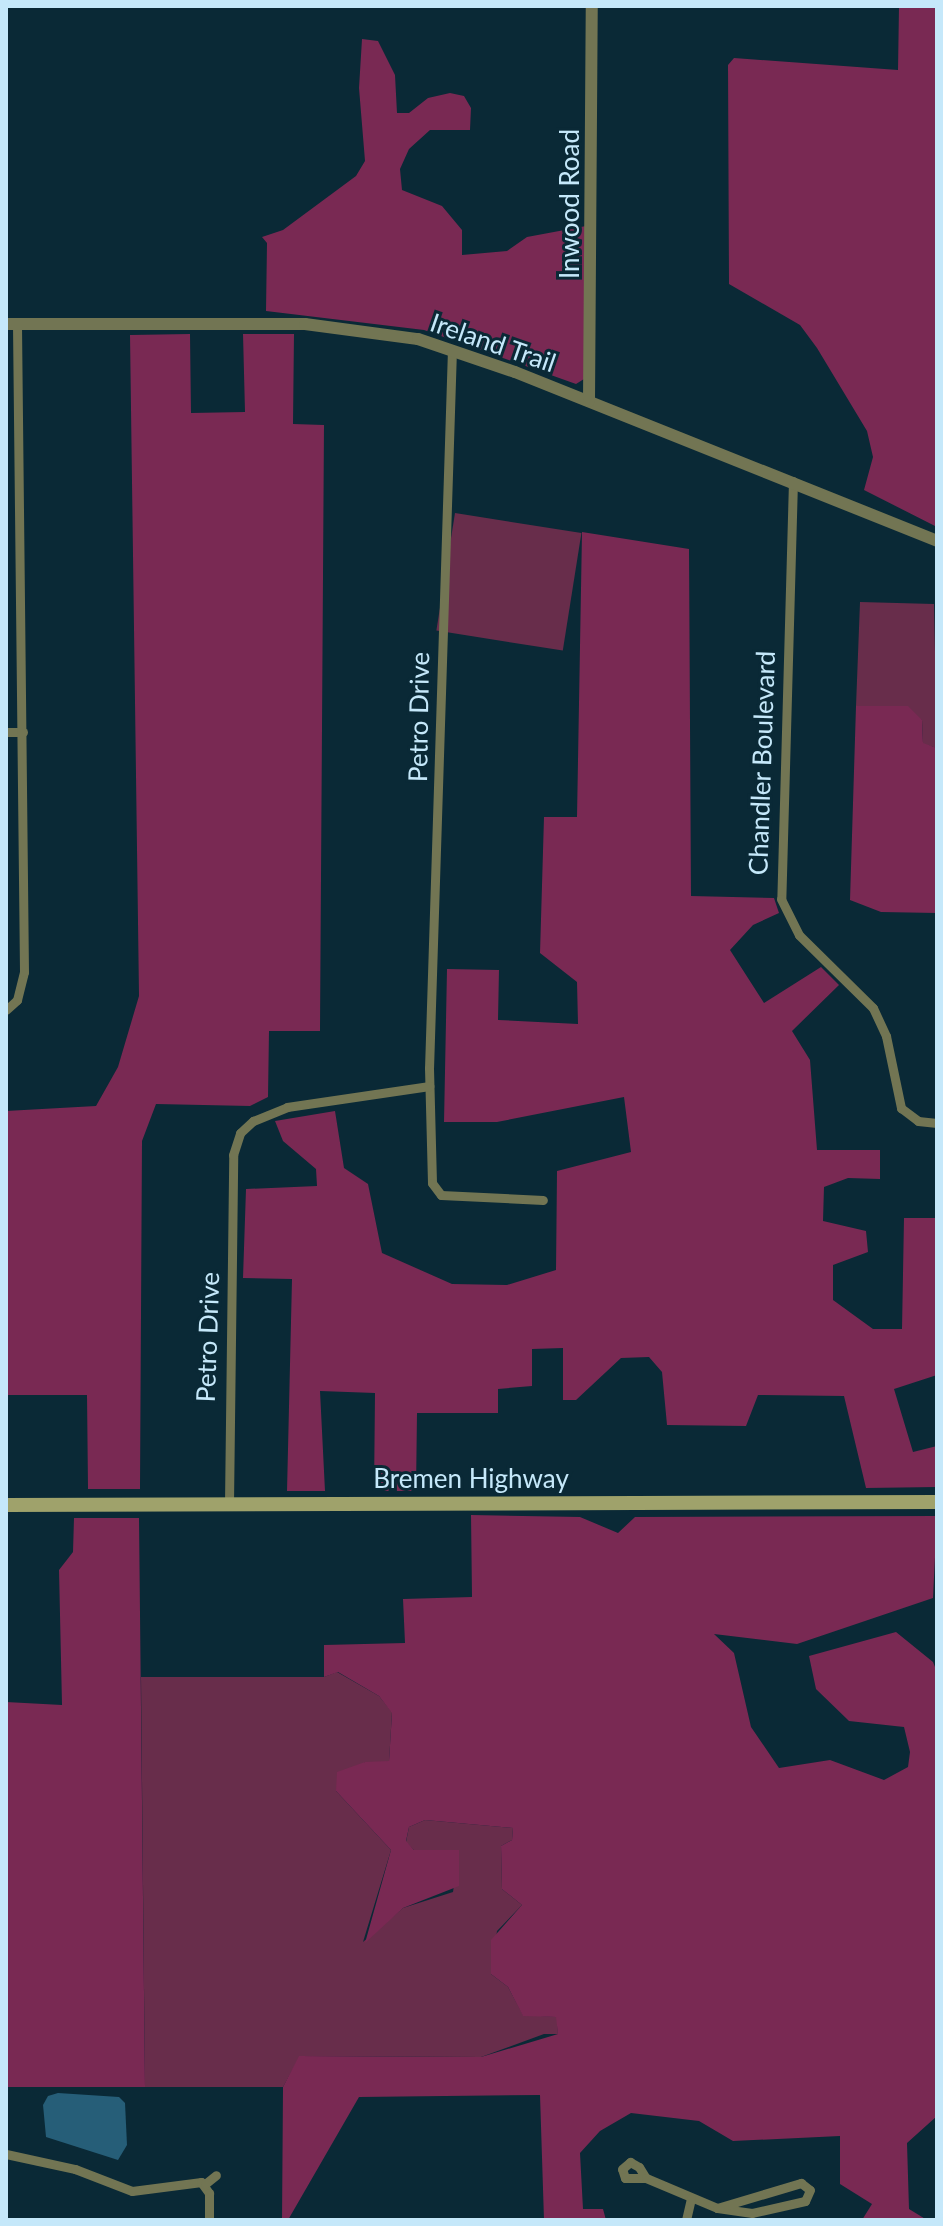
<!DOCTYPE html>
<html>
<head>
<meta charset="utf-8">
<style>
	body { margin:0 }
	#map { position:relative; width:943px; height:2226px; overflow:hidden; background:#0a2936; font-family:Lato,sans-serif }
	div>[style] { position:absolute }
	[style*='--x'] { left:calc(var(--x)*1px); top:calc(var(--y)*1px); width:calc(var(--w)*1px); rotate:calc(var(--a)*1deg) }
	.green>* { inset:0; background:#682d4b; transform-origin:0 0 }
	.forest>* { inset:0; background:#792953 }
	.water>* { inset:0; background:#265e78 }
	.minor>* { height:9px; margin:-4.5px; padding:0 4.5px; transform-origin:4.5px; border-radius:4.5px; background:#727553 }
	.tertiary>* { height:12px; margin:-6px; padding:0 6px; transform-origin:6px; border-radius:6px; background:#727553 }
	.secondary>* { height:14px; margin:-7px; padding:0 7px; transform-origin:7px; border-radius:7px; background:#9fa26b }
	span { translate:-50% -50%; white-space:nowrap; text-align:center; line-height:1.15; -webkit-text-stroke:6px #0a2936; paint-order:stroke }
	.street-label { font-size:26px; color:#c5e8fa }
	.frame { position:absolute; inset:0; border:8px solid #c5e8fa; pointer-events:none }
</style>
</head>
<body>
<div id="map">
	<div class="green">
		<div style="left:455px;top:513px;width:128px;height:119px;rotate:9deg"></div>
		<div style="clip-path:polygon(860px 602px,934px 604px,937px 748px,923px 744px,922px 720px,856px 706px)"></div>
		<div style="clip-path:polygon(337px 1672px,379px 1696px,392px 1712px,389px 1762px,365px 1762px,336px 1791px,391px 1850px,363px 1942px,403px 1908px,453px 1892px,459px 1850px,414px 1850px,406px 1842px,409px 1827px,425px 1820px,513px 1828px,512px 1840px,501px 1846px,502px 1889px,522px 1905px,497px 1931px,491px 1974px,508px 1987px,523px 2015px,557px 2017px,558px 2034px,544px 2034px,481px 2057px,300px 2056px,283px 2087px,145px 2087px,141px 1677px,324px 1677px)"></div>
	</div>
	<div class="forest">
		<div style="clip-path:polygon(899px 6px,937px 6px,937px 527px,864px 490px,873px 457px,867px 431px,817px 348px,800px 325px,729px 284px,728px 65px,734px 58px,898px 70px)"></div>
		<div style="clip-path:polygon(362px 39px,378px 41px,395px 75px,397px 113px,409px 113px,428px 98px,450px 93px,464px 96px,471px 108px,470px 130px,430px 130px,409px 149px,400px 169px,402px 190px,442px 206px,462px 230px,462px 255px,507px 251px,527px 237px,586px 226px,584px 379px,576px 384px,424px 330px,266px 311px,267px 243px,262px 237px,283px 230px,356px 176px,365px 161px,359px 88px)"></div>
		<div style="clip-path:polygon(190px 334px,191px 413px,245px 412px,243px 334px,294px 334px,293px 424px,324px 425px,320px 1031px,269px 1031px,268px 1097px,250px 1106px,156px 1104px,142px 1141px,140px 1489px,88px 1489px,87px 1395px,6px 1395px,6px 1111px,96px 1106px,118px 1067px,139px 996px,130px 335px)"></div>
		<div style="clip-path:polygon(582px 532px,689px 549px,691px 896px,774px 898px,779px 913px,753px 925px,730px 950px,764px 1003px,821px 967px,839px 985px,792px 1031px,810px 1060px,817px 1150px,880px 1150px,880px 1179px,848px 1178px,824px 1187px,823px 1221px,866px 1231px,868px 1252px,833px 1265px,833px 1300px,873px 1329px,902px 1329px,904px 1218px,937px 1218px,937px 1375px,894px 1389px,913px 1452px,937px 1446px,937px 1487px,866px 1488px,844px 1396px,758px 1395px,746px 1426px,667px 1425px,662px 1372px,649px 1357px,621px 1358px,576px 1400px,563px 1400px,563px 1348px,532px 1349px,532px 1386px,498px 1389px,498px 1413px,417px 1413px,416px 1491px,374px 1491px,375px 1393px,320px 1391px,325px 1491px,287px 1491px,292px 1279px,243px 1278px,246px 1189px,317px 1186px,316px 1169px,283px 1141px,275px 1121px,335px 1111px,344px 1168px,368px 1184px,382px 1253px,452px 1284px,507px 1285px,556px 1270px,557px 1171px,631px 1152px,624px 1097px,497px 1122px,444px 1122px,447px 969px,499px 970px,498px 1020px,578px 1024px,577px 982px,540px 953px,544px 817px,577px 817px)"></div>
		<div style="clip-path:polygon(856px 706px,908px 706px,922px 720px,923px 743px,937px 748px,937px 913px,881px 912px,850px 900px)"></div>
		<div style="clip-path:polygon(471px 1515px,580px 1517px,618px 1533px,635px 1517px,937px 1516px,933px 1598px,797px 1644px,714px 1634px,734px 1653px,751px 1727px,779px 1768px,830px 1760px,884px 1780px,908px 1767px,910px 1752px,904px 1727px,849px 1721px,816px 1689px,809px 1656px,896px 1632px,933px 1662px,937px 1672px,937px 2116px,907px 2143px,909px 2209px,927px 2220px,862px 2220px,872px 2204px,840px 2184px,840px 2136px,733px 2141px,699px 2121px,631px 2113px,600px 2131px,580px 2153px,583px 2209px,603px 2209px,606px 2220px,544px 2220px,540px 2095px,359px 2097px,288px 2220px,282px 2220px,283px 2087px,299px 2056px,481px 2057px,558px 2034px,556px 2017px,523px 2016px,508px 1987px,491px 1974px,491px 1940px,522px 1905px,502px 1889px,501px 1846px,512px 1840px,513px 1828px,425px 1820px,409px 1827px,406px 1841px,414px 1850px,459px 1850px,459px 1886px,403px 1908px,365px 1943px,391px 1850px,336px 1791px,337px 1772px,365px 1762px,389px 1761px,392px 1713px,379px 1696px,338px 1672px,324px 1677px,324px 1645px,405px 1643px,403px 1599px,472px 1597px)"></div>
		<div style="clip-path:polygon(74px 1518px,139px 1518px,145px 2087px,6px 2087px,6px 1702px,62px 1705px,59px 1570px,73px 1552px)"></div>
	</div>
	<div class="water">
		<div style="clip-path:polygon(58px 2093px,119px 2097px,125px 2103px,127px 2145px,118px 2160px,46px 2137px,43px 2105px,48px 2096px)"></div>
	</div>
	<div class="minor">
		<div style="--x:452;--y:349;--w:719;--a:91.83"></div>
		<div style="--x:429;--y:1068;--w:115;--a:88.5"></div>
		<div style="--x:432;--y:1183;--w:15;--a:53"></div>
		<div style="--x:441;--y:1195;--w:102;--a:2.8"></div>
		<div style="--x:793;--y:481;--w:418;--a:91.6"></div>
		<div style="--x:781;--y:899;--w:40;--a:63.4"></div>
		<div style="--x:799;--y:935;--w:104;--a:44.6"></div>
		<div style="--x:873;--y:1008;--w:31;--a:65"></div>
		<div style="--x:886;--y:1036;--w:74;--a:78.2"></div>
		<div style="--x:901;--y:1108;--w:21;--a:37"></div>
		<div style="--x:918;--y:1121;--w:19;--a:6"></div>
		<div style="--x:6;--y:732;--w:17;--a:0"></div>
		<div style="--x:6;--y:1010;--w:15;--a:-42"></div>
		<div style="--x:17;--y:1000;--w:29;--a:-76"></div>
		<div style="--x:24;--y:972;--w:648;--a:-90.62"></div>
		<div style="--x:229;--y:1504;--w:349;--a:-89.3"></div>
		<div style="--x:233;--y:1155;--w:23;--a:-72"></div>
		<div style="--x:240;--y:1133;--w:18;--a:-43"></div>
		<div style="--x:253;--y:1121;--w:37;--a:-22"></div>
		<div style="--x:287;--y:1107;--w:144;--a:-8.4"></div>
		<div style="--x:6;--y:2154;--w:71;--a:12.3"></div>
		<div style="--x:75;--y:2169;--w:61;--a:21.1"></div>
		<div style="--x:132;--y:2191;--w:70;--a:-7.4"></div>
		<div style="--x:201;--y:2182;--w:14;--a:54"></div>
		<div style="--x:209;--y:2193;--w:27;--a:90"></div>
		<div style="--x:630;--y:2162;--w:10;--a:29"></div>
		<div style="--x:639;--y:2167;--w:13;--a:58"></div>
		<div style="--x:646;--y:2178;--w:21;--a:180"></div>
		<div style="--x:625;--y:2178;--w:9;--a:-108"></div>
		<div style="--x:622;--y:2169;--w:11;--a:-41"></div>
		<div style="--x:646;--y:2178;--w:77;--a:22.9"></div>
		<div style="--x:801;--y:2183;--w:11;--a:38"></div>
		<div style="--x:810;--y:2190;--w:12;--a:114"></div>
		<div style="--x:805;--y:2201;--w:54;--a:167.2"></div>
		<div style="--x:752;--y:2213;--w:35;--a:-172"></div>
		<div style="--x:717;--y:2208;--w:88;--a:-16.6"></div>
		<div style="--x:205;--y:2184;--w:14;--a:-39"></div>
		<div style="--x:686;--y:2220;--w:22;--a:-77"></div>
	</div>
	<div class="tertiary">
		<div style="--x:6;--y:324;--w:299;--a:0"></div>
		<div style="--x:305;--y:324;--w:114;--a:7.6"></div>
		<div style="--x:418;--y:339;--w:102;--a:18.8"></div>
		<div style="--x:515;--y:372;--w:455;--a:21.8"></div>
		<div style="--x:589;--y:401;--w:395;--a:-89.6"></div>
	</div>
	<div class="secondary">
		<div style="--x:6;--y:1505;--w:931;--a:-0.18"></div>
	</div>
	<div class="street-label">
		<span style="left:570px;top:204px;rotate:-90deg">Inwood Road</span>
		<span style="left:493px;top:343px;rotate:19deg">Ireland Trail</span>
		<span style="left:419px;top:717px;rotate:-89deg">Petro Drive</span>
		<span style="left:762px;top:763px;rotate:-88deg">Chandler Boulevard</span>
		<span style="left:208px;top:1337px;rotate:-88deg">Petro Drive</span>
		<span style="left:471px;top:1479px">Bremen Highway</span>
	</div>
	<div class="frame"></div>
</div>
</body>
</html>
